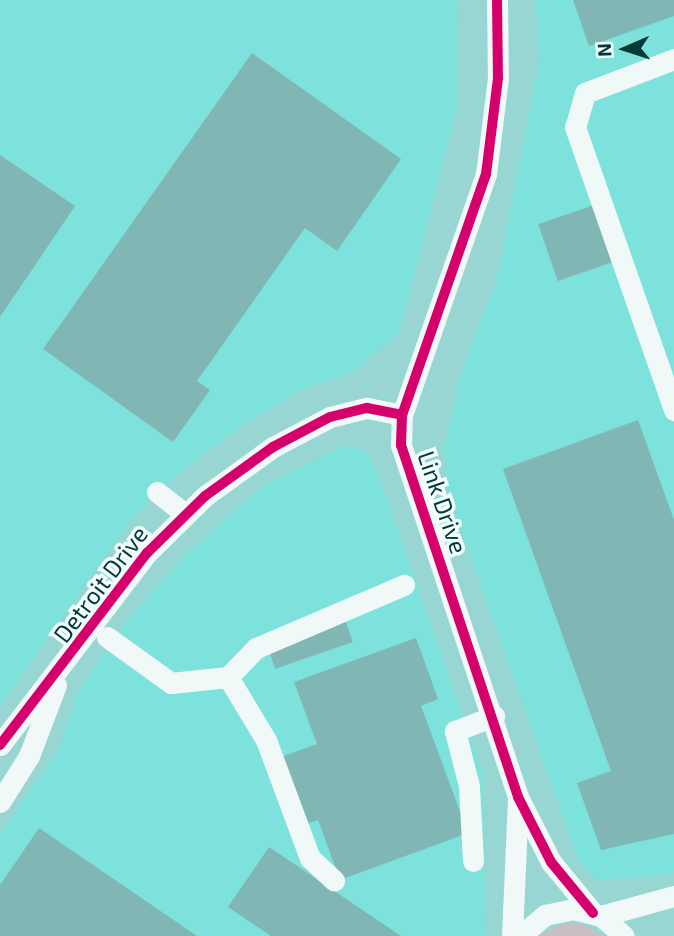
<!DOCTYPE html>
<html>
<head>
<meta charset="utf-8">
<style>
	body { margin:0 }
	#map { position:relative; width:674px; height:936px; overflow:hidden; background:#98d6d3; font-family:"Exo 2",sans-serif }
	div>[style] { position:absolute }
	[style*='--x'] { left:calc(var(--x)*1px); top:calc(var(--y)*1px); width:calc(var(--w)*1px); rotate:calc(var(--a)*1deg) }
	.built>* { inset:0; background:#7de1dc }
	.green>* { inset:0; background:#c9bec1 }
	.building>* { inset:0; background:#80b6b3; transform-origin:0 0 }
	.minor>* { height:21px; margin:-10.5px; padding:0 10.5px; transform-origin:10.5px; border-radius:10.5px; background:#f0f9f8 }
	.cycleway>* { height:10px; margin:-5px; padding:0 5px; transform-origin:5px; border-radius:5px; background:#d6006c }
	span { translate:-50% -50%; white-space:nowrap; text-align:center; line-height:1.15; -webkit-text-stroke:7px #f3fdfd; paint-order:stroke }
	.street-label { font-size:24px; color:#033a38 }
	.north { position:absolute; left:590px; top:14px; width:70px; height:70px; -webkit-text-stroke:5px #f3fdfd; paint-order:stroke; rotate:267deg; font-size:19px; font-weight:700; line-height:28px; text-align:center; color:#033a38 }
	.north::after { content:''; display:block; margin:auto; width:24px; height:32px; background:#033a38; clip-path:polygon(50% 0,100% 100%,50% 72%,0 100%) }
</style>
</head>
<body>
<div id="map">
	<div class="built">
		<div style="clip-path:polygon(0 0,458px 0,457px 109px,399px 333px,352px 372px,303px 389px,244px 424px,177px 475px,133px 517px,0 706px)"></div>
		<div style="clip-path:polygon(536px 0,674px 0,674px 872px,666px 875px,597px 880px,579px 862px,447px 492px,444px 446px,461px 372px,496px 282px,539px 63px)"></div>
		<div style="clip-path:polygon(345px 445px,367px 452px,379px 476px,484px 776px,485px 936px,0 936px,0 833px,58px 751px,77px 693px,125px 623px,177px 563px,262px 486px)"></div>
	</div>
	<div class="green">
		<div style="clip-path:polygon(563px 924px,581px 924px,603px 936px,538px 936px)"></div>
	</div>
	<div class="building">
		<div style="clip-path:polygon(573px 0,674px 0,674px 16px,589px 46px)"></div>
		<div style="clip-path:polygon(252px 53px,401px 159px,337px 251px,305px 228px,197px 381px,210px 390px,173px 442px,43px 349px)"></div>
		<div style="clip-path:polygon(0 155px,75px 206px,0 317px)"></div>
		<div style="left:594px;top:205px;width:60px;height:59px;rotate:71deg"></div>
		<div style="clip-path:polygon(638px 420px,674px 520px,674px 834px,601px 850px,577px 783px,611px 771px,503px 469px)"></div>
		<div style="left:341px;top:608px;width:36px;height:82px;rotate:71deg"></div>
		<div style="clip-path:polygon(416px 638px,438px 699px,421px 706px,468px 833px,340px 880px,318px 820px,289px 830px,265px 763px,317px 744px,294px 682px)"></div>
		<div style="clip-path:polygon(39px 828px,197px 936px,0 936px,0 885px)"></div>
		<div style="clip-path:polygon(269px 847px,401px 936px,271px 936px,228px 907px)"></div>
	</div>
	<div class="minor">
		<div style="--x:497;--y:0;--w:78;--a:89.3"></div>
		<div style="--x:498;--y:78;--w:97;--a:97.1"></div>
		<div style="--x:486;--y:174;--w:255;--a:109.2"></div>
		<div style="--x:402;--y:415;--w:30;--a:92"></div>
		<div style="--x:401;--y:445;--w:371;--a:71.6"></div>
		<div style="--x:518;--y:797;--w:73;--a:63.1"></div>
		<div style="--x:551;--y:862;--w:66;--a:50.5"></div>
		<div style="--x:674;--y:59;--w:95;--a:159.1"></div>
		<div style="--x:585;--y:93;--w:35;--a:106"></div>
		<div style="--x:575;--y:127;--w:300;--a:70.7"></div>
		<div style="--x:157;--y:492;--w:36;--a:38"></div>
		<div style="--x:107;--y:637;--w:79;--a:35.7"></div>
		<div style="--x:171;--y:683;--w:57;--a:-6"></div>
		<div style="--x:228;--y:677;--w:40;--a:-46"></div>
		<div style="--x:256;--y:648;--w:161;--a:-23.1"></div>
		<div style="--x:228;--y:677;--w:74;--a:58.9"></div>
		<div style="--x:266;--y:740;--w:126;--a:69.6"></div>
		<div style="--x:310;--y:858;--w:33;--a:43"></div>
		<div style="--x:0;--y:745;--w:242;--a:-52.6"></div>
		<div style="--x:147;--y:553;--w:81;--a:-44.5"></div>
		<div style="--x:205;--y:496;--w:84;--a:-35.8"></div>
		<div style="--x:273;--y:447;--w:64;--a:-27.8"></div>
		<div style="--x:330;--y:417;--w:38;--a:-14"></div>
		<div style="--x:367;--y:408;--w:36;--a:11"></div>
		<div style="--x:0;--y:802;--w:54;--a:-57.8"></div>
		<div style="--x:29;--y:756;--w:76;--a:-69.2"></div>
		<div style="--x:473;--y:861;--w:75;--a:-93.1"></div>
		<div style="--x:469;--y:786;--w:57;--a:-104.3"></div>
		<div style="--x:455;--y:731;--w:42;--a:-21"></div>
		<div style="--x:601;--y:916;--w:76;--a:-15.3"></div>
		<div style="--x:512;--y:936;--w:139;--a:-87.5"></div>
		<div style="--x:520;--y:936;--w:33;--a:-40"></div>
		<div style="--x:545;--y:915;--w:29;--a:-12"></div>
		<div style="--x:573;--y:909;--w:29;--a:14"></div>
		<div style="--x:601;--y:916;--w:30;--a:41"></div>
	</div>
	<div class="cycleway">
		<div style="--x:497;--y:0;--w:78;--a:89.3"></div>
		<div style="--x:498;--y:78;--w:97;--a:97.1"></div>
		<div style="--x:486;--y:174;--w:255;--a:109.2"></div>
		<div style="--x:402;--y:415;--w:30;--a:92"></div>
		<div style="--x:401;--y:445;--w:371;--a:71.6"></div>
		<div style="--x:518;--y:797;--w:73;--a:63.1"></div>
		<div style="--x:551;--y:862;--w:66;--a:50.5"></div>
		<div style="--x:0;--y:745;--w:242;--a:-52.6"></div>
		<div style="--x:147;--y:553;--w:81;--a:-44.5"></div>
		<div style="--x:205;--y:496;--w:84;--a:-35.8"></div>
		<div style="--x:273;--y:447;--w:64;--a:-27.8"></div>
		<div style="--x:330;--y:417;--w:38;--a:-14"></div>
		<div style="--x:367;--y:408;--w:36;--a:11"></div>
	</div>
	<div class="street-label">
		<span style="left:443px;top:502px;rotate:71deg">Link Drive</span>
		<span style="left:100px;top:584px;rotate:-53deg">Detroit Drive</span>
	</div>
	<div class="north">N</div>
</div>
</body>
</html>
